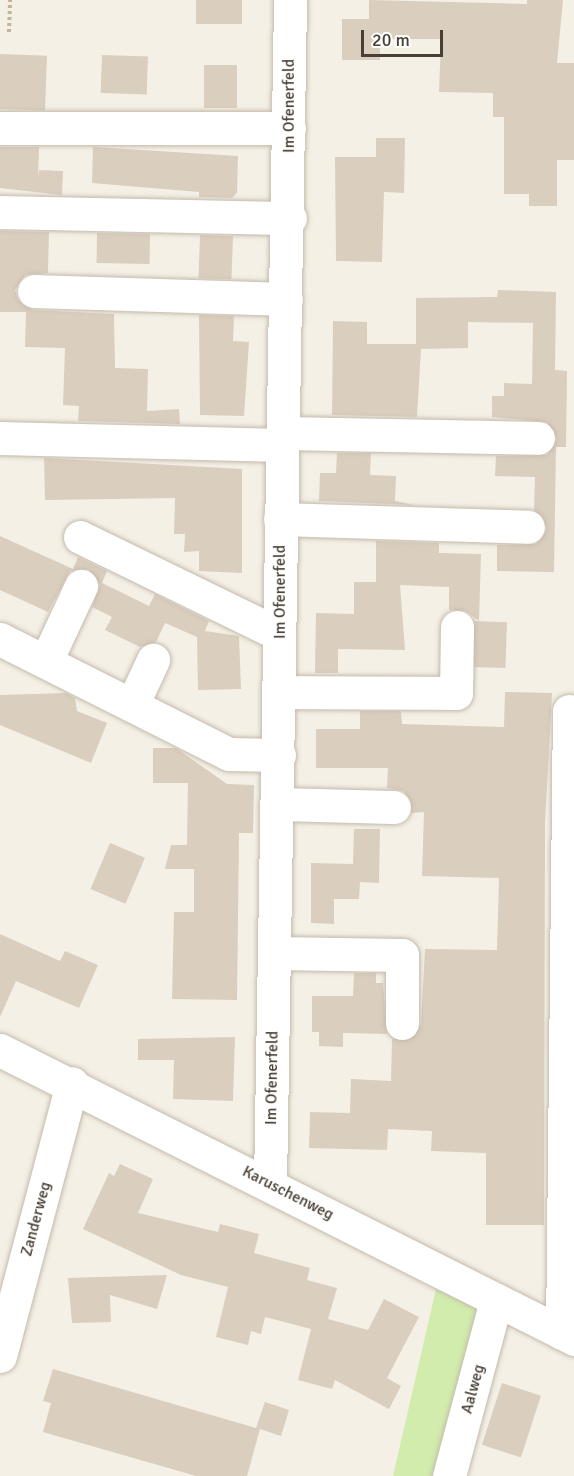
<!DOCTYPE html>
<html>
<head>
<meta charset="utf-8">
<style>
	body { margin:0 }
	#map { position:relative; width:574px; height:1476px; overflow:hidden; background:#f4f0e6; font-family:Signika,sans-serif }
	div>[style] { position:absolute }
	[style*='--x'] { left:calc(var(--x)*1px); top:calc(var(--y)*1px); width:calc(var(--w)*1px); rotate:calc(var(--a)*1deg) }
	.green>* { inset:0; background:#d1ecac }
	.building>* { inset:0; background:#dacebe; transform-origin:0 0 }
	.path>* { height:4px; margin-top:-2px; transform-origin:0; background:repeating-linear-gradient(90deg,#c3b398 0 3px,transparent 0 6px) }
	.roads { filter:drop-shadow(0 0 2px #c4baab) drop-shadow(0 0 2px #c4baab) }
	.minor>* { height:33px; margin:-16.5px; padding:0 16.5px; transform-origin:16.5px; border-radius:16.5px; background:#fff }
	span { translate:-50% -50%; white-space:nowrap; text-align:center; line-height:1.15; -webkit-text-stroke:5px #fff; paint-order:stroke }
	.street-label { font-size:16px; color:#484035 }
	.scale { position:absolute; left:361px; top:30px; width:82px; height:27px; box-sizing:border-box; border:3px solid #484035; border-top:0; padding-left:8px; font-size:18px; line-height:21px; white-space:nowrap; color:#484035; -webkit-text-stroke:4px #fff; paint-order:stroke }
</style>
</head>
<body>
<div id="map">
	<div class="green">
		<div style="clip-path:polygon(436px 1289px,479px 1308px,446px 1476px,393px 1476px)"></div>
	</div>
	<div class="building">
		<div style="left:196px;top:0;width:46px;height:24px"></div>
		<div style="clip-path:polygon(369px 0,527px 4px,527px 0,563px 0,557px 63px,574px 63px,574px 160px,557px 160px,557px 206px,529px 206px,529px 194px,504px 194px,504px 117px,493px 117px,493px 93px,439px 92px,441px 39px,380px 39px,380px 60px,342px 60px,342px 19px,369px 19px)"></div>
		<div style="left:0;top:54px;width:47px;height:55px;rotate:2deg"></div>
		<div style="left:102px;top:55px;width:46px;height:38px;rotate:2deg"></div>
		<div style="left:204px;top:65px;width:33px;height:43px"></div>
		<div style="clip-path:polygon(376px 138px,405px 138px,404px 193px,384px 192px,382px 262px,336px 261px,335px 157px,376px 157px)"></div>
		<div style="clip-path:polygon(0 147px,39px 147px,38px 178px,39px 170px,63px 171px,62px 195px,0 188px)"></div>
		<div style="clip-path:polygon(93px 147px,238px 156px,237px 193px,232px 198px,199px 197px,199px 192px,92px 183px)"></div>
		<div style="clip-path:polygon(0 231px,49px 232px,48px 273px,25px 275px,15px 290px,18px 300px,33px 310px,114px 314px,115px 368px,148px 369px,147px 411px,179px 409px,180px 424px,78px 421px,79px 406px,63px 405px,65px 348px,25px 347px,26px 312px,0 312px)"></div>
		<div style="left:97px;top:233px;width:53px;height:30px;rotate:1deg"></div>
		<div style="left:200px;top:235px;width:33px;height:43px;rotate:2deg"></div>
		<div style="clip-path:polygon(498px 290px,556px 292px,555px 370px,567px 371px,566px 447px,556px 447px,554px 572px,497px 571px,497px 545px,536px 544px,547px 528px,534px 510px,535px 477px,495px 476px,496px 456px,547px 455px,557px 439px,547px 422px,492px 417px,492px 396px,504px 396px,504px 383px,532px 384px,533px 323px,468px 322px,468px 348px,421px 349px,417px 417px,332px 415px,333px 321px,367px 322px,367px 344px,416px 344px,416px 298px,497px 297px)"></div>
		<div style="clip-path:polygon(199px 315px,234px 316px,233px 341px,249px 342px,244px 416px,200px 415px)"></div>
		<div style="clip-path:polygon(337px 453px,371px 453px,370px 475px,396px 476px,395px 501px,414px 505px,319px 501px,320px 473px,336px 473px)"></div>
		<div style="clip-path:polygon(44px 458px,242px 469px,242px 573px,199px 571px,199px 551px,184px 552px,185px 534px,174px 534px,175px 498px,45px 500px)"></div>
		<div style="clip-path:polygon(0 536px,73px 569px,78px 557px,107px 571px,102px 583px,149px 606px,155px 594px,209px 621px,205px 631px,239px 636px,241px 689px,198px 690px,197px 637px,165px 623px,156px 642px,140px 647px,105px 630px,112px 617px,92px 607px,100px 585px,88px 569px,70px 571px,48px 612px,0 590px)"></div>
		<div style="clip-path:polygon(376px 541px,439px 543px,439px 553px,481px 554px,479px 621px,466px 611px,449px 610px,449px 587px,400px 585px,405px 650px,338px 649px,338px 673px,315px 673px,316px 613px,354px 614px,354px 582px,376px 582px)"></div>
		<div style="left:474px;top:621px;width:33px;height:46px;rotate:2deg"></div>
		<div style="clip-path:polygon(505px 692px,552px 693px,545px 824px,544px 1225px,486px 1225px,486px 1153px,431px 1151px,432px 1131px,388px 1129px,387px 1150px,309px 1148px,310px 1112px,350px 1113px,351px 1079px,391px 1081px,392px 1039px,411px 1039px,421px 1024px,425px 949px,497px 950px,499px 878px,422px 876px,424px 812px,411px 813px,404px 791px,387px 788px,388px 768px,316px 768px,316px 729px,360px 729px,360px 711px,401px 711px,402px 724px,504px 727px)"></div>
		<div style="clip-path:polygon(66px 693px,75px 698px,77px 711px,107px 723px,91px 763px,0 725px,0 695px)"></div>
		<div style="clip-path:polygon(153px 748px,176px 748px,227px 784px,254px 785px,253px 833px,239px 833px,237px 1000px,172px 999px,174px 912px,194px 912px,194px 869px,165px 869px,171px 845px,187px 845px,188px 783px,153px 783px)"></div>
		<div style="clip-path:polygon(354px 829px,380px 829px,379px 883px,360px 882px,359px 899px,334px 899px,334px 924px,311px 923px,311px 863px,353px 864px)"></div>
		<div style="left:110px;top:843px;width:38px;height:50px;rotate:23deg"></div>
		<div style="clip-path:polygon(0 934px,60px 961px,65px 951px,98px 965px,79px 1008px,16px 981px,0 1017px)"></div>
		<div style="clip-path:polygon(354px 973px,376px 973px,376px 983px,383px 983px,387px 1034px,343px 1033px,343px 1047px,319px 1046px,319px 1032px,312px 1032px,312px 996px,353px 996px)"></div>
		<div style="clip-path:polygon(235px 1037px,233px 1101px,173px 1099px,174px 1060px,138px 1060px,138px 1039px)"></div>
		<div style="clip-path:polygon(120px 1164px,153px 1179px,138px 1213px,218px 1232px,220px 1224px,259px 1234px,254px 1253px,310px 1268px,307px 1280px,337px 1288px,328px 1319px,368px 1330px,384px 1299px,419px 1317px,387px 1378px,401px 1386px,389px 1409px,335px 1380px,332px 1389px,298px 1380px,311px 1329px,265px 1317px,261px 1334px,251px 1331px,248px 1345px,216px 1337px,228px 1287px,181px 1275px,83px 1229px,109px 1173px,114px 1176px)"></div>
		<div style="clip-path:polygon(167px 1275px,157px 1309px,110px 1295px,111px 1322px,72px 1323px,68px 1278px)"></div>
		<div style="clip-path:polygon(53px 1369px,256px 1428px,265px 1402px,289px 1410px,281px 1436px,260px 1429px,247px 1476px,196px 1476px,43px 1432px,51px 1403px,43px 1401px)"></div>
		<div style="left:502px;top:1383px;width:41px;height:65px;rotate:18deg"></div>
	</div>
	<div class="path">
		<div style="--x:9;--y:32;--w:32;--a:-88"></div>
	</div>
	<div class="roads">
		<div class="minor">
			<div style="--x:0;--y:128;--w:289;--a:0"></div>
			<div style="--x:0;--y:212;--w:290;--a:1.2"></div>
			<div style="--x:34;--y:291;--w:252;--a:1.8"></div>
			<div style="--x:284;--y:433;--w:254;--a:1.1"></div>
			<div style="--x:0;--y:438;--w:282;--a:1.4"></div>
			<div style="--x:280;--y:519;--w:248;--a:1.8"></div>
			<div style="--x:80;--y:537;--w:221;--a:26"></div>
			<div style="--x:0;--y:639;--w:256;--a:26.7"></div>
			<div style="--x:229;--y:754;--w:50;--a:1.1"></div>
			<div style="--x:46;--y:661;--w:83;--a:-65"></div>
			<div style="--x:279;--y:692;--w:177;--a:0.3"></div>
			<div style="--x:456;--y:693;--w:66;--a:-89.1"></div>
			<div style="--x:132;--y:705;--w:50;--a:-65"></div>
			<div style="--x:278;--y:804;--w:116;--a:1.5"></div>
			<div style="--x:274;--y:953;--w:128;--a:0.9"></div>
			<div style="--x:402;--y:955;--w:68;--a:90"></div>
			<div style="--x:0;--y:1050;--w:643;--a:26.72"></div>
			<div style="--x:270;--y:1184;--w:1184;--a:-89.03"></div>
			<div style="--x:562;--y:1333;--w:622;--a:-89.36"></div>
			<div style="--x:0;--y:1356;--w:282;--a:-75.2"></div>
			<div style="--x:449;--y:1476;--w:181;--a:-75"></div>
		</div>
	</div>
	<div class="street-label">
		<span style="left:289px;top:106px;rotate:-90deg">Im Ofenerfeld</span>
		<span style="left:280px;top:592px;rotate:-90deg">Im Ofenerfeld</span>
		<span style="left:272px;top:1078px;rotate:-89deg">Im Ofenerfeld</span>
		<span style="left:288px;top:1193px;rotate:27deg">Karuschenweg</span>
		<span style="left:36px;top:1219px;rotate:-75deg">Zanderweg</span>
		<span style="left:473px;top:1389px;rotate:-75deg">Aalweg</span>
	</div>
	<div class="scale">20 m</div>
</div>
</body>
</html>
